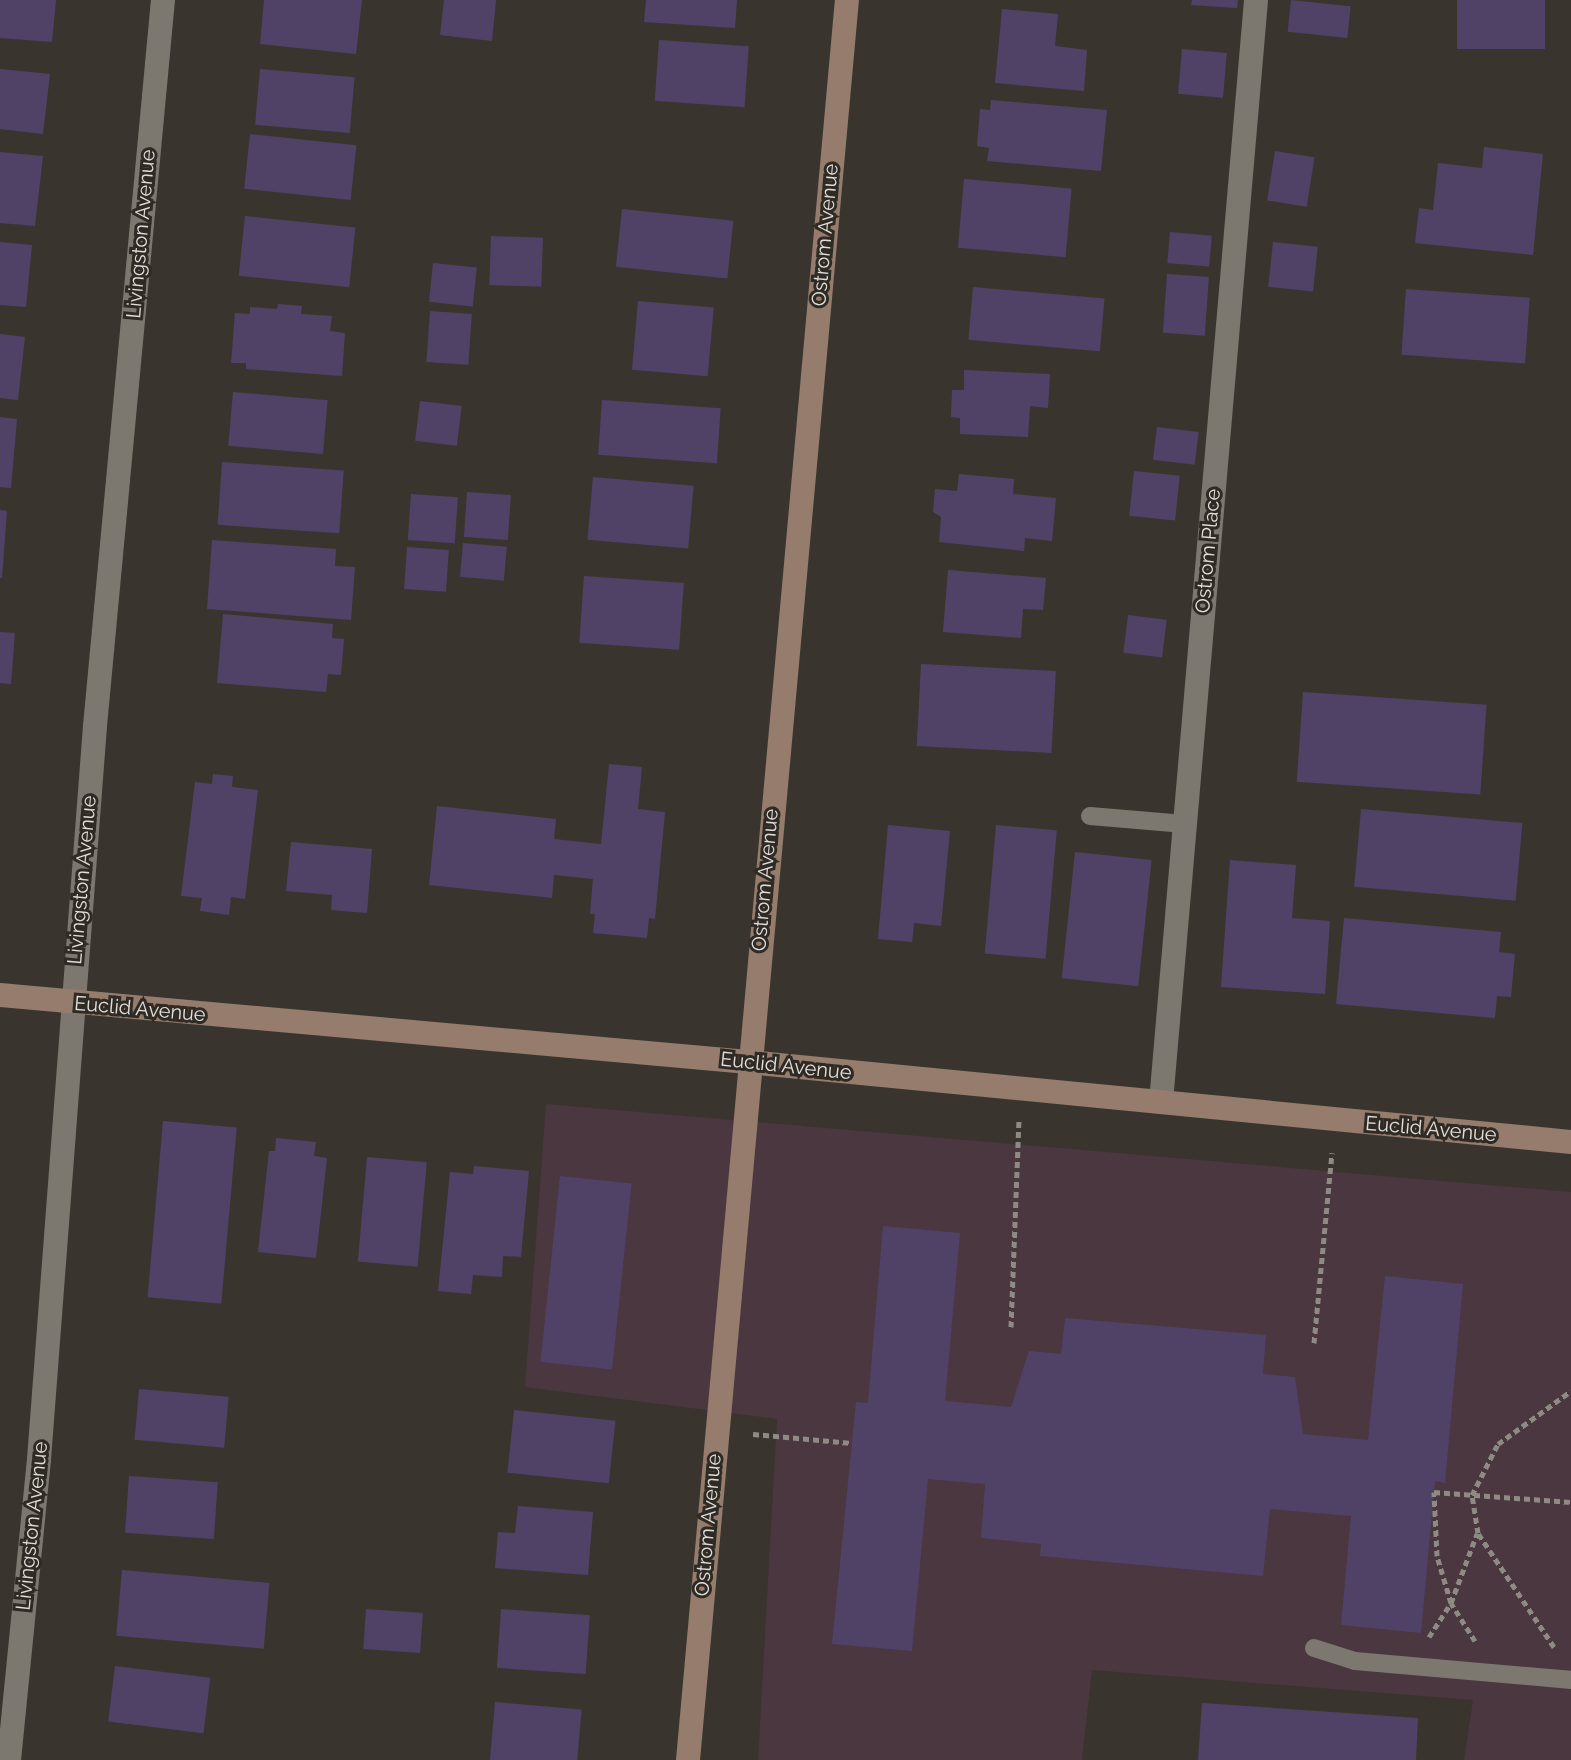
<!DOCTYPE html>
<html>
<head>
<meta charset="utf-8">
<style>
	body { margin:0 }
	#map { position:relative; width:1571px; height:1760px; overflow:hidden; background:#39352e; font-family:Raleway,sans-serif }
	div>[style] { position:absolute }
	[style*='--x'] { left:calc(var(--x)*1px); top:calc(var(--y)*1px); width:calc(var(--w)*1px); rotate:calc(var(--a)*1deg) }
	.education>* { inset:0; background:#4a3740 }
	.building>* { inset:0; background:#504267; transform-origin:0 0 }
	.path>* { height:5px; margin-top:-2.5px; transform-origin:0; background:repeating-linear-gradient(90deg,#8e8b85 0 6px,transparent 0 10px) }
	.lane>* { height:18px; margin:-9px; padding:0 9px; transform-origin:9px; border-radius:9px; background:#7c7870 }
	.street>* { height:24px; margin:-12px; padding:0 12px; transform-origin:12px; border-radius:12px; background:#7c7870 }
	.secondary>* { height:24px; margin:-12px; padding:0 12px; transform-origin:12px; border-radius:12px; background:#957c6d }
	span { translate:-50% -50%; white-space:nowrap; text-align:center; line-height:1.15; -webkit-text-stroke:6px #2f2b24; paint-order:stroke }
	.street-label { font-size:20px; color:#e1deda }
</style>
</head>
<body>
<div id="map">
	<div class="education">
		<div style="clip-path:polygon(546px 1104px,1571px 1192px,1571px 1760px,1464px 1760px,1473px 1700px,1092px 1670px,1082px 1760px,758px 1760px,777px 1419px,525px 1387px)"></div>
	</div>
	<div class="building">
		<div style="clip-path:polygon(0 0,56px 0,52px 42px,0 38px)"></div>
		<div style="clip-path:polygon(264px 0,362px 0,356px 54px,260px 44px)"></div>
		<div style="clip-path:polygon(444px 0,496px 0,492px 41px,440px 35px)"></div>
		<div style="clip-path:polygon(646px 0,737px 0,735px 28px,644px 22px)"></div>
		<div style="clip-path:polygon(1192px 0,1238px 0,1237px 8px,1191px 5px)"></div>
		<div style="left:1291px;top:0;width:60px;height:32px;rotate:6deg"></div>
		<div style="left:1457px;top:0;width:88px;height:49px"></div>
		<div style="clip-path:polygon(1002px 9px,1058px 14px,1055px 46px,1087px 50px,1084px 91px,995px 83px)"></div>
		<div style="left:659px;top:40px;width:90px;height:61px;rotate:4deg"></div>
		<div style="left:1182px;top:49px;width:45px;height:45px;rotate:5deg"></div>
		<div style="clip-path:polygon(0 69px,50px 74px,43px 134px,0 129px)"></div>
		<div style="left:260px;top:69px;width:95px;height:56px;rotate:5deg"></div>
		<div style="clip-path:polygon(991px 100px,1107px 110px,1101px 171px,987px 161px,989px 148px,977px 146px,980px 109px,990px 110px)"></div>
		<div style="left:250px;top:134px;width:107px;height:55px;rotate:6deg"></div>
		<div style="clip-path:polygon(1484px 147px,1543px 154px,1533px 255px,1415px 243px,1419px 208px,1433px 210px,1438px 163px,1482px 168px)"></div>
		<div style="left:1275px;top:151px;width:40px;height:50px;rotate:9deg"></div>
		<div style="clip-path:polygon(0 152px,43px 156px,35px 226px,0 223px)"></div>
		<div style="left:964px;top:179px;width:108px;height:69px;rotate:5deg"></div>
		<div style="left:622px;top:209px;width:112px;height:58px;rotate:6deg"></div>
		<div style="left:245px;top:216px;width:111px;height:60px;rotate:6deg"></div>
		<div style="left:1170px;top:232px;width:42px;height:31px;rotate:5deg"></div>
		<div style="left:491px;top:236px;width:52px;height:49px;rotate:2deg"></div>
		<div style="clip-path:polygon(0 242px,32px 245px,26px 307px,0 305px)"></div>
		<div style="left:1273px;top:242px;width:45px;height:45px;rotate:6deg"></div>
		<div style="left:433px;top:263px;width:44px;height:39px;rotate:6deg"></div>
		<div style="left:1167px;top:274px;width:42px;height:59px;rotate:4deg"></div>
		<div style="left:973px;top:287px;width:132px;height:53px;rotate:5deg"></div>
		<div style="left:1406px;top:289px;width:124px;height:66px;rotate:4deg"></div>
		<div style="left:638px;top:301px;width:76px;height:69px;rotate:5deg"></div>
		<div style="clip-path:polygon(278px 304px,302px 306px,301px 314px,332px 316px,330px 331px,345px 333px,342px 376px,246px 369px,246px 363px,231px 363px,235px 313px,250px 314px,250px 307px,277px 309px)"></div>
		<div style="left:430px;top:311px;width:42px;height:51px;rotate:4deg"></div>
		<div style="clip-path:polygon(0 334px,25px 337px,18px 400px,0 398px)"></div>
		<div style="clip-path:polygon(964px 370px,1050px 374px,1048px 408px,1030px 406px,1028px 437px,960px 434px,960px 418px,951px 417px,952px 390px,964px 390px)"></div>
		<div style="left:233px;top:392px;width:95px;height:54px;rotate:5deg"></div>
		<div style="left:602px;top:400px;width:119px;height:55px;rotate:4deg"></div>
		<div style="left:420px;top:401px;width:42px;height:40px;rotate:7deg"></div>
		<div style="clip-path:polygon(0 417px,17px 419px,11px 488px,0 487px)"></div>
		<div style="left:1157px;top:427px;width:42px;height:33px;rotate:7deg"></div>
		<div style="left:222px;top:462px;width:122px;height:63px;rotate:4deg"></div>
		<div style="left:1134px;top:471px;width:46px;height:45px;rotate:6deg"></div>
		<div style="clip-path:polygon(959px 474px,1014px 479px,1013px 494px,1056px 498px,1052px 541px,1025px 538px,1024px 551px,939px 542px,941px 517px,933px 512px,935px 489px,957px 491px)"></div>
		<div style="left:593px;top:477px;width:101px;height:63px;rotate:5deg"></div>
		<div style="left:467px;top:492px;width:44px;height:45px;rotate:4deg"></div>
		<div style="left:411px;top:494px;width:47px;height:46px;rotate:4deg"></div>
		<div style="clip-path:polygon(0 510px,7px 511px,2px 578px,0 578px)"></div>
		<div style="clip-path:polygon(212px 540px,336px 549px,335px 566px,355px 567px,351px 620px,207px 609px)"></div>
		<div style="left:463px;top:543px;width:44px;height:34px;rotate:5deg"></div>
		<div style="left:407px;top:547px;width:42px;height:42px;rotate:4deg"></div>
		<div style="clip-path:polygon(948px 570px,1046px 578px,1043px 610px,1023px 609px,1021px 638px,943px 632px)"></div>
		<div style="left:584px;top:576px;width:100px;height:67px;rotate:4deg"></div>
		<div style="clip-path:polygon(223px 614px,333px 624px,332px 638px,344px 639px,341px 675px,328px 674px,326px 692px,217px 683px)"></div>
		<div style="left:1128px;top:615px;width:39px;height:38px;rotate:7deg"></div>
		<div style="clip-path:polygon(0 632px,15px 633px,11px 684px,0 683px)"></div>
		<div style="left:921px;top:664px;width:135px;height:82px;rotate:3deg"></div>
		<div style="left:1303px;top:692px;width:184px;height:90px;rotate:4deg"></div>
		<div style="clip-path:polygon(609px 764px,642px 767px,638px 809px,665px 812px,655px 919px,649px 918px,647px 938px,593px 933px,595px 914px,590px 914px,593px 879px,554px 875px,552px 898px,429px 885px,437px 806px,556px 819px,554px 839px,601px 844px)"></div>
		<div style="clip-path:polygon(213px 774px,233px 776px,232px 787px,258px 790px,245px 899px,231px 897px,229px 915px,200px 911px,202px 898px,181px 896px,195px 782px,212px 784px)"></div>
		<div style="left:1361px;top:809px;width:162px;height:78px;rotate:5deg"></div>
		<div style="clip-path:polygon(888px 825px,950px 831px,941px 926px,914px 923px,912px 942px,878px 939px)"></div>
		<div style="left:996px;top:825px;width:61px;height:129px;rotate:5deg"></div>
		<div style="clip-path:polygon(291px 842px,372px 849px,367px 913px,331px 910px,332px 895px,286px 891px)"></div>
		<div style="left:1075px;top:852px;width:77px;height:127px;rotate:6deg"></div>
		<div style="clip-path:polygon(1230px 860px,1296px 865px,1292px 918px,1330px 921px,1325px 994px,1221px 987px)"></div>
		<div style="clip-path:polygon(1344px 918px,1501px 932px,1499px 952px,1515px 954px,1511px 997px,1497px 996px,1495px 1018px,1336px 1004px)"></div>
		<div style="left:163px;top:1121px;width:74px;height:177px;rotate:5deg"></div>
		<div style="clip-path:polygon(276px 1138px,316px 1142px,314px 1156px,327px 1158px,316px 1258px,258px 1252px,269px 1151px,275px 1151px)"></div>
		<div style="left:367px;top:1157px;width:60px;height:105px;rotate:5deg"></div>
		<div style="clip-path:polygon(474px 1166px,529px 1171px,521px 1257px,503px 1256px,502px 1277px,473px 1275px,471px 1294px,438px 1291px,450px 1172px,473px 1174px)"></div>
		<div style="left:560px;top:1176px;width:72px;height:187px;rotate:6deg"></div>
		<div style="clip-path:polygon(883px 1226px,960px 1233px,945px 1401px,1011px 1407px,1029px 1351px,1061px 1354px,1065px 1318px,1266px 1335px,1263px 1374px,1295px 1377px,1303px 1434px,1368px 1440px,1385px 1276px,1463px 1284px,1445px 1483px,1435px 1481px,1421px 1633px,1341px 1625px,1351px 1516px,1270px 1509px,1263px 1576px,1040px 1556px,1041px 1544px,981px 1538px,985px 1484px,928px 1479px,912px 1651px,832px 1644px,856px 1402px,868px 1403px)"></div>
		<div style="left:139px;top:1389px;width:90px;height:51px;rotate:5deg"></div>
		<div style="left:514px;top:1410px;width:102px;height:63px;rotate:6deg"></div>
		<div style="left:129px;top:1476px;width:89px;height:57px;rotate:4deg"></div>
		<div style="clip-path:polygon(518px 1506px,593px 1512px,588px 1575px,495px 1568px,498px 1532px,515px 1533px)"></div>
		<div style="left:122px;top:1570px;width:148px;height:66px;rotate:5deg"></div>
		<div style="left:366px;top:1609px;width:57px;height:40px;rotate:4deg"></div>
		<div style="left:501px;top:1609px;width:89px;height:59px;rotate:4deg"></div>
		<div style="left:115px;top:1666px;width:96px;height:56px;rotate:7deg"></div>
		<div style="left:495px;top:1702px;width:87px;height:58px;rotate:5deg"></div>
		<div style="clip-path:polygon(1202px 1703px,1418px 1718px,1416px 1760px,1198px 1760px)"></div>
	</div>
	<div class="path">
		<div style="--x:1011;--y:1327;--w:207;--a:-87.8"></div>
		<div style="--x:1314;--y:1343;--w:191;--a:-84.6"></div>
		<div style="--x:753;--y:1434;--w:99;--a:5.2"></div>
		<div style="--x:1429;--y:1637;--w:40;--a:-57.1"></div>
		<div style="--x:1451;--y:1603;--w:74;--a:-69.4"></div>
		<div style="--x:1475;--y:1641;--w:45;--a:-122.3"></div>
		<div style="--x:1451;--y:1603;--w:49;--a:-106.6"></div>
		<div style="--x:1437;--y:1556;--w:64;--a:-92.7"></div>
		<div style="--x:1434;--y:1492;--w:137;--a:4.2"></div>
		<div style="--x:1554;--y:1647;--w:137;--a:-123.7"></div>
		<div style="--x:1478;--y:1533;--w:38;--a:-99"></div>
		<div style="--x:1472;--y:1495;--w:57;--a:-63"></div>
		<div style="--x:1498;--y:1444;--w:90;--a:-36"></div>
	</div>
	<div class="lane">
		<div style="--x:1090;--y:816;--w:95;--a:4.8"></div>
		<div style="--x:1314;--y:1648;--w:43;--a:17.6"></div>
		<div style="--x:1355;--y:1661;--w:217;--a:5"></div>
	</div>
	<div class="street">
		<div style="--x:1161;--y:1102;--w:1106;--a:-85.07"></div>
		<div style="--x:9;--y:1760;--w:302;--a:-84.3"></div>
		<div style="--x:39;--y:1459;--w:735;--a:-85.63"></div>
		<div style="--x:95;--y:726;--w:729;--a:-84.65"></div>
	</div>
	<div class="secondary">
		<div style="--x:0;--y:995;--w:751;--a:5.12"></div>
		<div style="--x:748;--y:1062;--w:827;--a:5.55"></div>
		<div style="--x:688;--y:1760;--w:1767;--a:-84.84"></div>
	</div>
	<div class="street-label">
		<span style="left:141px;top:234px;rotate:-85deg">Livingston Avenue</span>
		<span style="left:825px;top:235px;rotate:-85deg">Ostrom Avenue</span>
		<span style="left:1208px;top:551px;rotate:-85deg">Ostrom Place</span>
		<span style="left:82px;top:880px;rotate:-85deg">Livingston Avenue</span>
		<span style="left:765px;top:880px;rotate:-85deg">Ostrom Avenue</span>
		<span style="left:140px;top:1009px;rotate:5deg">Euclid Avenue</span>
		<span style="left:786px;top:1066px;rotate:6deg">Euclid Avenue</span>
		<span style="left:1431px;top:1129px;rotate:5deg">Euclid Avenue</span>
		<span style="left:708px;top:1525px;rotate:-85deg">Ostrom Avenue</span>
		<span style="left:32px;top:1526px;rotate:-84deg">Livingston Avenue</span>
	</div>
</div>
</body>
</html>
